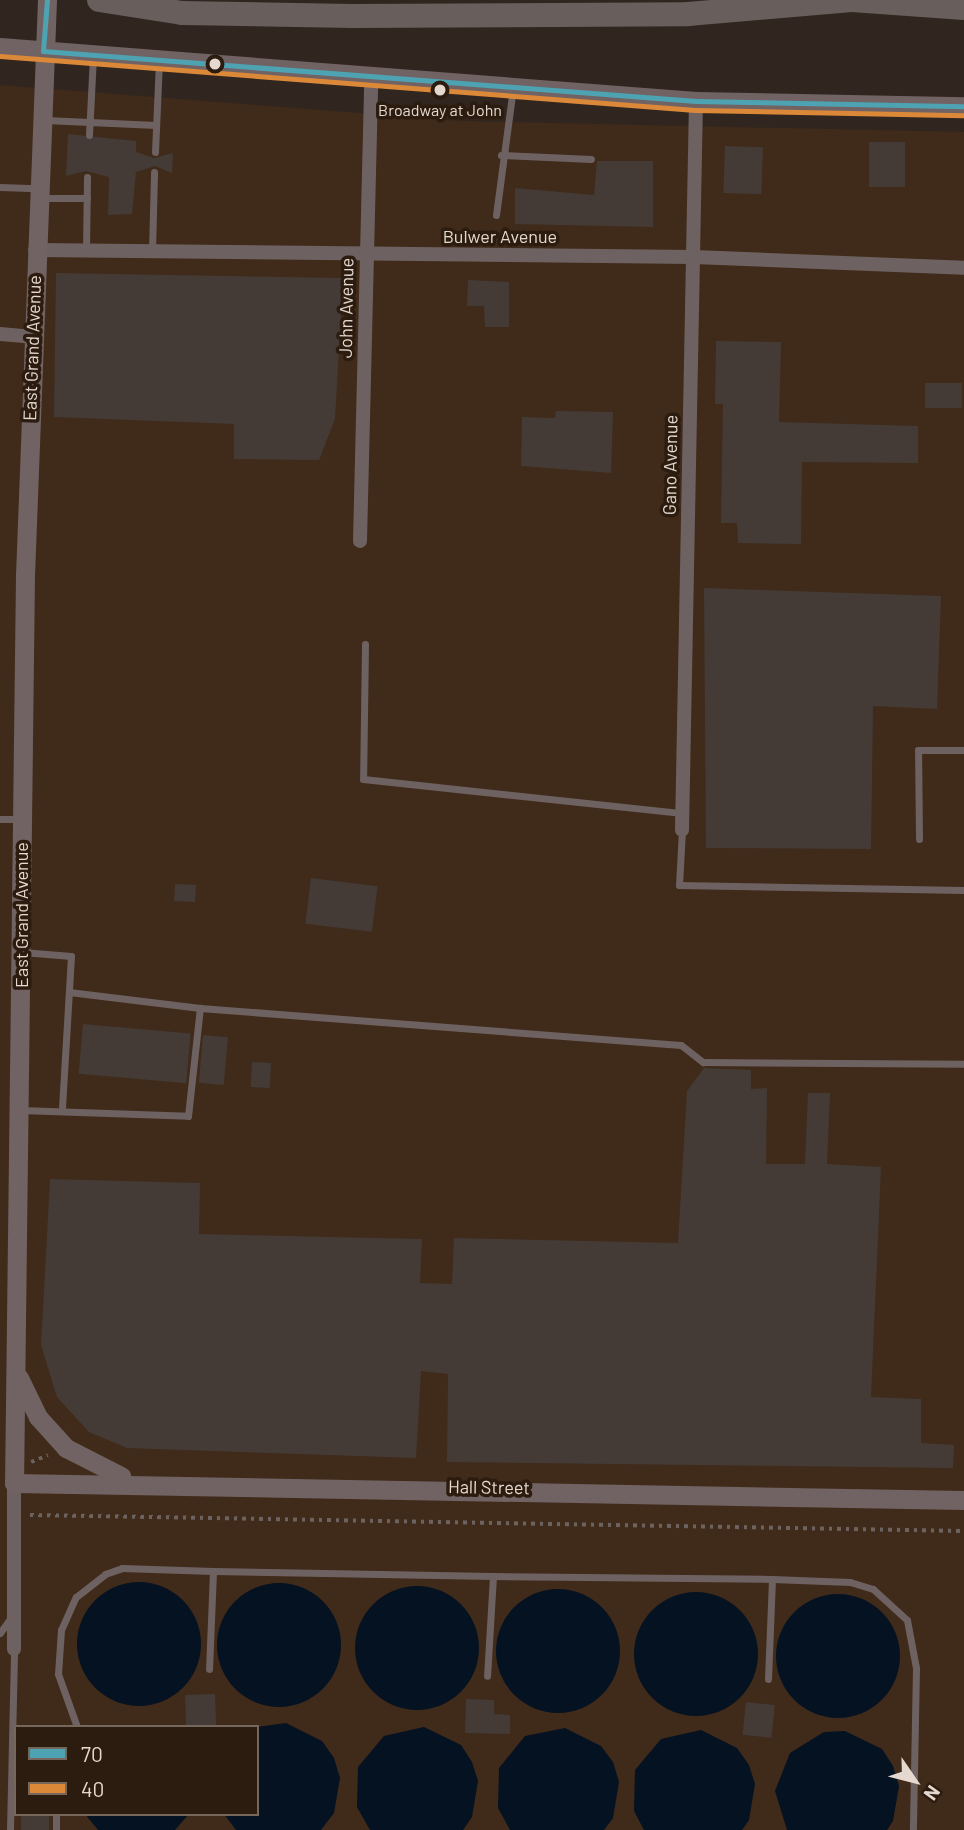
<!DOCTYPE html>
<html>
<head>
<meta charset="utf-8">
<style>
	body { margin:0 }
	#map { position:relative; width:964px; height:1830px; overflow:hidden; background:#30261f; font-family:Barlow,sans-serif }
	div>[style] { position:absolute }
	[style*='--x'] { left:calc(var(--x)*1px); top:calc(var(--y)*1px); width:calc(var(--w)*1px); rotate:calc(var(--a)*1deg) }
	.built>* { inset:0; background:#402a1a }
	.water>* { inset:0; background:#041222 }
	.round { border-radius:50% }
	.building>* { inset:0; background:#443b36; transform-origin:0 0 }
	.path>* { height:3.5px; margin-top:-1.75px; transform-origin:0; background:repeating-linear-gradient(90deg,#6c6260 0 3.5px,transparent 0 8.5px) }
	.lane>* { height:7px; margin:-3.5px; padding:0 3.5px; transform-origin:3.5px; border-radius:3.5px; background:#6d6261 }
	.street>* { height:14px; margin:-7px; padding:0 7px; transform-origin:7px; border-radius:7px; background:#6d6261 }
	.secondary>* { height:19px; margin:-9.5px; padding:0 9.5px; transform-origin:9.5px; border-radius:9.5px; background:#716363 }
	.highway>* { height:24px; margin:-12px; padding:0 12px; transform-origin:12px; border-radius:12px; background:#685e5b }
	.bus-1>* { height:5px; margin:-2.5px; padding:0 2.5px; transform-origin:2.5px; border-radius:2.5px; background:#4ea3b3 }
	.bus-2>* { height:5px; margin:-2.5px; padding:0 2.5px; transform-origin:2.5px; border-radius:2.5px; background:#db8839 }
	.dots>* { width:19px; height:19px; translate:-50% -50%; box-sizing:border-box; border:4px solid #2c1c0f; border-radius:50% }
	span { translate:-50% -50%; white-space:nowrap; text-align:center; line-height:1.15; -webkit-text-stroke:7px #2c1c0f; paint-order:stroke }
	.bus-label { font-size:16px; color:#e4d8cf }
	.street-label { font-size:18px; color:#e4d8cf }
	.legend { position:absolute; left:14px; top:1725px; width:245px; height:91px; box-sizing:border-box; background:#2c1c0f; border:2px solid #76675c; margin:0; padding:9px 12px; list-style:none; font-size:21px; color:#e4d8cf }
	.legend li { display:flex; align-items:center; gap:14px; height:35px }
	.legend b { width:35px; border:2px solid #76675c }
	.north { position:absolute; left:880px; top:1746px; width:70px; height:70px; -webkit-text-stroke:5px #2c1c0f; paint-order:stroke; rotate:125deg; font-size:19px; font-weight:700; line-height:28px; text-align:center; color:#e4d8cf }
	.north::after { content:''; display:block; margin:auto; width:24px; height:32px; background:#e4d8cf; clip-path:polygon(50% 0,100% 100%,50% 72%,0 100%) }
</style>
</head>
<body>
<div id="map">
	<div class="built">
		<div style="clip-path:polygon(evenodd,0 85px,461px 121px,964px 132px,964px 1830px,0 1830px,0 85px,16px 1727px,257px 1727px,257px 1814px,16px 1814px,16px 1727px)"></div>
	</div>
	<div class="water">
		<div class="round" style="left:77px;top:1582px;width:124px;height:124px"></div>
		<div class="round" style="left:217px;top:1583px;width:124px;height:124px"></div>
		<div class="round" style="left:355px;top:1586px;width:124px;height:124px"></div>
		<div class="round" style="left:496px;top:1589px;width:124px;height:124px"></div>
		<div class="round" style="left:634px;top:1592px;width:124px;height:124px"></div>
		<div class="round" style="left:776px;top:1594px;width:124px;height:124px"></div>
		<div style="clip-path:polygon(286px 1723px,322px 1741px,334px 1758px,340px 1778px,334px 1813px,321px 1830px,236px 1830px,224px 1814px,257px 1814px,257px 1727px)"></div>
		<div style="clip-path:polygon(424px 1727px,461px 1745px,472px 1762px,478px 1781px,472px 1817px,463px 1830px,370px 1830px,357px 1807px,358px 1767px,384px 1736px)"></div>
		<div style="clip-path:polygon(565px 1728px,601px 1746px,613px 1762px,619px 1782px,613px 1818px,604px 1830px,510px 1830px,498px 1808px,499px 1768px,525px 1736px)"></div>
		<div style="clip-path:polygon(701px 1730px,737px 1748px,749px 1765px,755px 1784px,749px 1820px,742px 1830px,644px 1830px,634px 1811px,635px 1770px,661px 1739px)"></div>
		<div style="clip-path:polygon(845px 1731px,882px 1749px,893px 1766px,899px 1786px,893px 1821px,887px 1830px,787px 1830px,775px 1791px,790px 1753px,824px 1732px)"></div>
		<div style="clip-path:polygon(85px 1814px,189px 1814px,175px 1830px,98px 1830px)"></div>
	</div>
	<div class="building">
		<div style="clip-path:polygon(68px 134px,136px 141px,136px 152px,154px 158px,173px 153px,172px 173px,155px 166px,136px 172px,132px 214px,108px 215px,109px 177px,86px 171px,66px 176px)"></div>
		<div style="left:869px;top:142px;width:36px;height:45px"></div>
		<div style="left:725px;top:146px;width:38px;height:47px;rotate:2deg"></div>
		<div style="clip-path:polygon(597px 161px,653px 161px,653px 227px,515px 224px,515px 188px,594px 195px)"></div>
		<div style="clip-path:polygon(56px 273px,343px 278px,335px 419px,319px 460px,234px 459px,234px 424px,54px 417px)"></div>
		<div style="clip-path:polygon(468px 280px,509px 282px,509px 327px,485px 327px,484px 306px,467px 306px)"></div>
		<div style="clip-path:polygon(716px 341px,781px 342px,779px 422px,918px 426px,918px 463px,802px 462px,801px 544px,738px 543px,737px 523px,721px 523px,723px 404px,715px 404px)"></div>
		<div style="left:925px;top:383px;width:37px;height:25px"></div>
		<div style="clip-path:polygon(556px 411px,613px 412px,611px 473px,521px 466px,522px 417px,555px 418px)"></div>
		<div style="clip-path:polygon(704px 588px,941px 596px,937px 709px,873px 706px,871px 849px,706px 848px)"></div>
		<div style="left:311px;top:878px;width:67px;height:46px;rotate:7deg"></div>
		<div style="left:175px;top:884px;width:21px;height:17px;rotate:3deg"></div>
		<div style="left:83px;top:1024px;width:108px;height:50px;rotate:5deg"></div>
		<div style="left:203px;top:1035px;width:25px;height:48px;rotate:5deg"></div>
		<div style="left:252px;top:1062px;width:19px;height:25px;rotate:3deg"></div>
		<div style="clip-path:polygon(704px 1068px,751px 1070px,751px 1089px,767px 1088px,766px 1164px,805px 1164px,808px 1093px,830px 1093px,827px 1164px,881px 1167px,871px 1397px,921px 1399px,921px 1443px,954px 1445px,953px 1468px,447px 1462px,448px 1374px,421px 1371px,416px 1458px,127px 1448px,89px 1432px,57px 1397px,41px 1345px,50px 1179px,200px 1183px,199px 1234px,422px 1239px,420px 1283px,452px 1284px,454px 1238px,678px 1243px,687px 1091px)"></div>
		<div style="left:215px;top:1694px;width:33px;height:30px;rotate:88deg"></div>
		<div style="clip-path:polygon(466px 1699px,494px 1700px,494px 1714px,510px 1715px,510px 1734px,465px 1733px)"></div>
		<div style="left:746px;top:1702px;width:29px;height:33px;rotate:6deg"></div>
		<div style="left:21px;top:1814px;width:28px;height:16px"></div>
	</div>
	<div class="path">
		<div style="--x:31;--y:1462;--w:18;--a:-22"></div>
		<div style="--x:30;--y:1515;--w:934;--a:0.98"></div>
	</div>
	<div class="lane">
		<div style="--x:45;--y:120;--w:111;--a:2.6"></div>
		<div style="--x:89;--y:135;--w:80;--a:-87.1"></div>
		<div style="--x:155;--y:152;--w:92;--a:-87.5"></div>
		<div style="--x:501;--y:155;--w:90;--a:2.5"></div>
		<div style="--x:0;--y:187;--w:36;--a:2"></div>
		<div style="--x:42;--y:198;--w:45;--a:0"></div>
		<div style="--x:496;--y:215;--w:128;--a:-82.4"></div>
		<div style="--x:86;--y:250;--w:73;--a:-89.2"></div>
		<div style="--x:152;--y:251;--w:79;--a:-88.5"></div>
		<div style="--x:365;--y:644;--w:135;--a:90.8"></div>
		<div style="--x:363;--y:779;--w:321;--a:6.1"></div>
		<div style="--x:0;--y:819;--w:21;--a:0"></div>
		<div style="--x:682;--y:830;--w:55;--a:93.1"></div>
		<div style="--x:679;--y:885;--w:285;--a:1"></div>
		<div style="--x:919;--y:839;--w:89;--a:-90.6"></div>
		<div style="--x:918;--y:750;--w:46;--a:0"></div>
		<div style="--x:22;--y:952;--w:49;--a:4.7"></div>
		<div style="--x:71;--y:956;--w:151;--a:93.4"></div>
		<div style="--x:69;--y:992;--w:132;--a:7"></div>
		<div style="--x:20;--y:1110;--w:168;--a:2"></div>
		<div style="--x:188;--y:1116;--w:109;--a:-83.7"></div>
		<div style="--x:200;--y:1008;--w:482;--a:4.4"></div>
		<div style="--x:681;--y:1045;--w:28;--a:38"></div>
		<div style="--x:703;--y:1062;--w:261;--a:0.4"></div>
		<div style="--x:213;--y:1571;--w:280;--a:1"></div>
		<div style="--x:493;--y:1576;--w:100;--a:93.4"></div>
		<div style="--x:493;--y:1576;--w:279;--a:0.6"></div>
		<div style="--x:772;--y:1579;--w:100;--a:92.3"></div>
		<div style="--x:772;--y:1579;--w:78;--a:2.2"></div>
		<div style="--x:850;--y:1582;--w:24;--a:17"></div>
		<div style="--x:873;--y:1589;--w:46;--a:42.4"></div>
		<div style="--x:907;--y:1620;--w:49;--a:79.4"></div>
		<div style="--x:916;--y:1668;--w:162;--a:91.1"></div>
		<div style="--x:0;--y:1633;--w:19;--a:-55"></div>
		<div style="--x:77;--y:1727;--w:56;--a:-109.7"></div>
		<div style="--x:58;--y:1674;--w:44;--a:-86.1"></div>
		<div style="--x:61;--y:1630;--w:36;--a:-66"></div>
		<div style="--x:76;--y:1597;--w:37;--a:-38"></div>
		<div style="--x:105;--y:1574;--w:18;--a:-19"></div>
		<div style="--x:122;--y:1568;--w:91;--a:1.9"></div>
		<div style="--x:213;--y:1571;--w:98;--a:92.3"></div>
		<div style="--x:56;--y:1814;--w:16;--a:90"></div>
		<div style="--x:10;--y:1830;--w:181;--a:-88.7"></div>
	</div>
	<div class="street">
		<div style="--x:35;--y:250;--w:659;--a:0.61"></div>
		<div style="--x:694;--y:257;--w:270;--a:2.3"></div>
		<div style="--x:0;--y:334;--w:33;--a:5"></div>
		<div style="--x:360;--y:541;--w:465;--a:-88.6"></div>
		<div style="--x:682;--y:830;--w:729;--a:-88.9"></div>
		<div style="--x:14;--y:1649;--w:166;--a:-90"></div>
	</div>
	<div class="secondary">
		<div style="--x:47;--y:0;--w:574;--a:92.19"></div>
		<div style="--x:25;--y:574;--w:909;--a:90.69"></div>
		<div style="--x:14;--y:1483;--w:950;--a:1.03"></div>
		<div style="--x:0;--y:47;--w:698;--a:4.44"></div>
		<div style="--x:696;--y:101;--w:268;--a:1.1"></div>
		<div style="--x:19;--y:1378;--w:43;--a:64"></div>
		<div style="--x:38;--y:1417;--w:42;--a:47.9"></div>
		<div style="--x:66;--y:1448;--w:62;--a:27"></div>
	</div>
	<div class="highway">
		<div style="--x:99;--y:0;--w:84;--a:8.9"></div>
		<div style="--x:182;--y:13;--w:170;--a:1"></div>
		<div style="--x:352;--y:16;--w:336;--a:-0.3"></div>
		<div style="--x:688;--y:14;--w:164;--a:-4.9"></div>
		<div style="--x:852;--y:0;--w:112;--a:4.1"></div>
	</div>
	<div class="bus-1">
		<div style="--x:47;--y:0;--w:51;--a:94.5"></div>
		<div style="--x:43;--y:51;--w:655;--a:4.38"></div>
		<div style="--x:696;--y:101;--w:268;--a:1.1"></div>
	</div>
	<div class="bus-2">
		<div style="--x:0;--y:56;--w:697;--a:4.44"></div>
		<div style="--x:695;--y:110;--w:269;--a:1.1"></div>
	</div>
	<div class="dots">
		<div style="left:215px;top:64px;background:#e4d8cf"></div>
		<div style="left:440px;top:90px;background:#e4d8cf"></div>
	</div>
	<div class="bus-label">
		<span style="left:440px;top:110px">Broadway at John</span>
	</div>
	<div class="street-label">
		<span style="left:500px;top:236px">Bulwer Avenue</span>
		<span style="left:346px;top:308px;rotate:-89deg">John Avenue</span>
		<span style="left:32px;top:348px;rotate:-88deg">East Grand Avenue</span>
		<span style="left:670px;top:465px;rotate:-89deg">Gano Avenue</span>
		<span style="left:21px;top:915px;rotate:-90deg">East Grand Avenue</span>
		<span style="left:489px;top:1487px;rotate:1deg">Hall Street</span>
	</div>
	<ul class="legend">
	<li><b style="height:9px;background:#4ea3b3"></b>70</li>
	<li><b style="height:9px;background:#db8839"></b>40</li>
	</ul>
	<div class="north">N</div>
</div>
</body>
</html>
